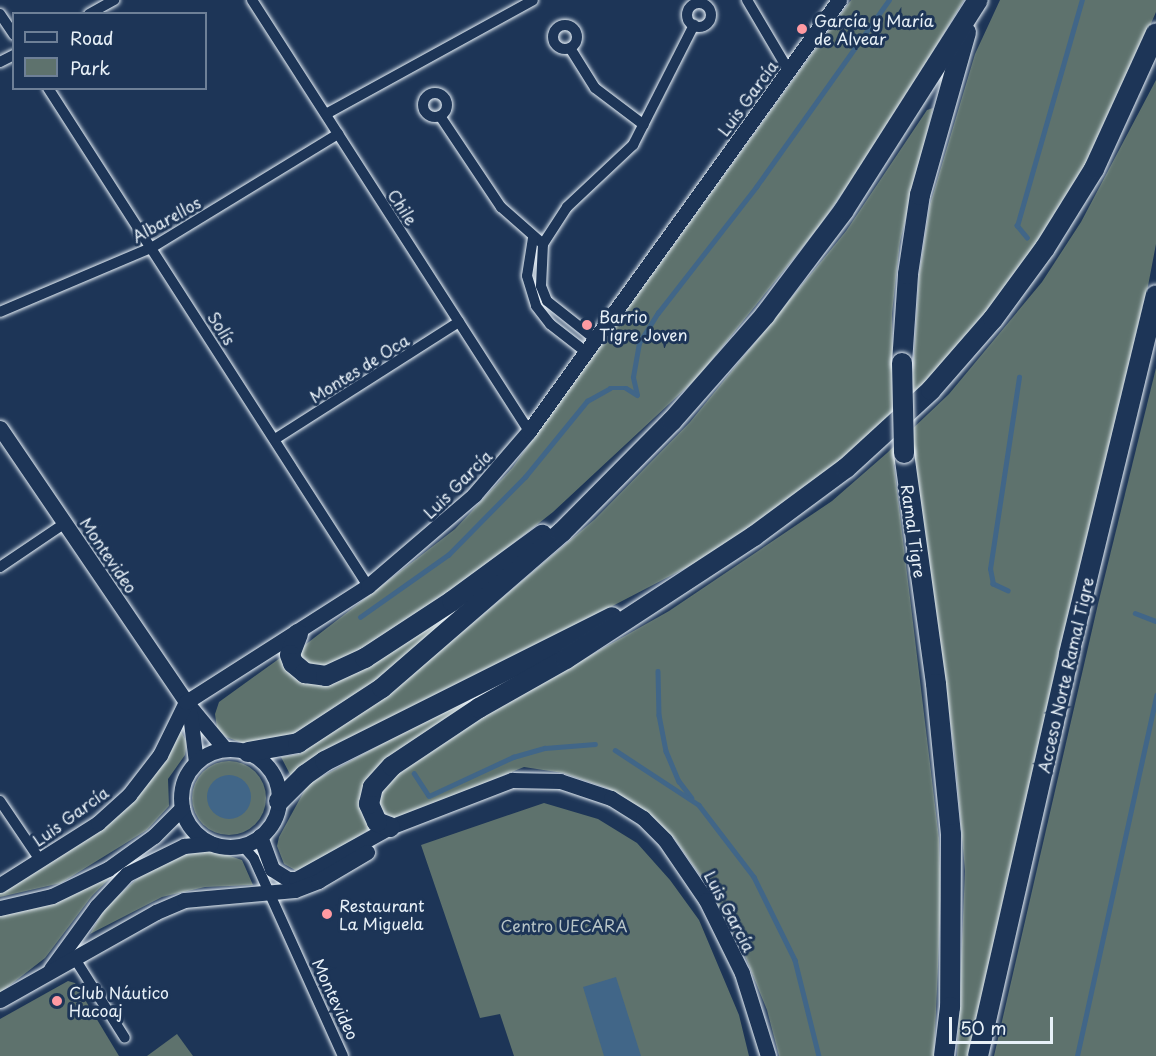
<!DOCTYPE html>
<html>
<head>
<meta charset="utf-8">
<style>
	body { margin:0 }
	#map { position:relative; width:1156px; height:1056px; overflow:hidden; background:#1d3557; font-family:"Playpen Sans",sans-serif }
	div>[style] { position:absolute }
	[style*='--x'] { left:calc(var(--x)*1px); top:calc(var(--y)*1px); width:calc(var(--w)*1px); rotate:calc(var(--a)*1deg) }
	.green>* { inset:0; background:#5e726d }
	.round { border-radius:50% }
	.water>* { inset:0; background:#416688 }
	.stream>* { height:4.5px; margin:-2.25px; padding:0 2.25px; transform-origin:2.25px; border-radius:2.25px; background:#416688 }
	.roads { filter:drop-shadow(0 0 2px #e8f1f8) drop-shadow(0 0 2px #e8f1f8) }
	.street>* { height:10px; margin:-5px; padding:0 5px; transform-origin:5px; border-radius:5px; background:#1d3557 }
	.street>.ring { margin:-5px; padding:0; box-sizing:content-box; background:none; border:10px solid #1d3557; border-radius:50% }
	.secondary>* { height:15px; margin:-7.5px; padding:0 7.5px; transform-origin:7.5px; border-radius:7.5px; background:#1d3557 }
	.secondary>.ring { margin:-7.5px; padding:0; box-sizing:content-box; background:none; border:15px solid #1d3557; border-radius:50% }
	.highway>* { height:20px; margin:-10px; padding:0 10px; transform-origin:10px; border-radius:10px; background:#1d3557 }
	.bridges { filter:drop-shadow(0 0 2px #e8f1f8) drop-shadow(0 0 2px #e8f1f8) }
	.highway-bridge>* { height:20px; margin:-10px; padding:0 10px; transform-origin:10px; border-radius:10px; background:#1d3557 }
	.dots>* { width:16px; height:16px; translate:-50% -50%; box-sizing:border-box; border:3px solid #1d3557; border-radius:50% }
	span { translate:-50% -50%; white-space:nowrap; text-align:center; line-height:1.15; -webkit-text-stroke:6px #1d3557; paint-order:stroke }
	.poi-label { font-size:16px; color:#e8f1f8 }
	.left { translate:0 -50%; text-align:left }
	.street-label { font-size:16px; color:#e8f1f8 }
	.park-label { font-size:16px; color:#b8c5c7 }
	.legend { position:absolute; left:12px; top:12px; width:195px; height:78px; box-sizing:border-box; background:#1d3557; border:2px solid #6e8097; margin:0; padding:8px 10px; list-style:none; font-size:18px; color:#e8f1f8 }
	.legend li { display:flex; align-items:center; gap:12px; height:30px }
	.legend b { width:30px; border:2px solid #6e8097 }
	.scale { position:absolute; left:949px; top:1017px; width:104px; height:27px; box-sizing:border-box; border:3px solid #e8f1f8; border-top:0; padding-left:8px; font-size:18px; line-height:21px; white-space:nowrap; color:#e8f1f8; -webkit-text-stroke:4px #1d3557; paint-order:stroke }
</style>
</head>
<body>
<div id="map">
	<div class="green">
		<div style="clip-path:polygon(851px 0,964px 0,881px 138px,818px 228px,744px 320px,697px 378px,553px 512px,464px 582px,341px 665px,307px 668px,298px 654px,301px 648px,455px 529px,512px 468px)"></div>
		<div style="clip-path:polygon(1000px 0,1156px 0,1156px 12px,1097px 147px,1045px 236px,1001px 297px,890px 424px,728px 546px,491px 669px,293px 780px,281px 757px,300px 754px,402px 683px,595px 519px,690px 422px,846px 231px,927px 110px,933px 108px,900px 242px,892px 314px,894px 406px,912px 387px,919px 275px,930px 204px,975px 54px)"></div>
		<div style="clip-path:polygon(1156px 80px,1156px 244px,1137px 344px,970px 1056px,957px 1056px,965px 871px,955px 756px,913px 447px,894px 465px,939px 838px,941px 900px,934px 1056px,779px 1056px,767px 1010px,743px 951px,709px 888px,674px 838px,645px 811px,607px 788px,563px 773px,524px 767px,400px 818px,385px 820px,373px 811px,383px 783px,431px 745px,669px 611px,832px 501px,887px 453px,949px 394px,1042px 282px,1081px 222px)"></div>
		<div style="clip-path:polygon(1156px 368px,1156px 1056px,994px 1056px,1098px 604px)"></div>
		<div style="clip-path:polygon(457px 604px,463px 605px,410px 657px,295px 737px,242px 743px,226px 737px,217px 728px,215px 714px,219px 702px,287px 653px,303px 681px)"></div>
		<div style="clip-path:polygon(489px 692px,381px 770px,373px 827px,307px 870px,295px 870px,284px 864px,277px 846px,279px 837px,308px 784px,476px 693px)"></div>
		<div style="clip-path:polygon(181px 731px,187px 743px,185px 755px,168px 779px,169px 806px,147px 830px,61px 883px,0 897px,0 892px,123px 810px,139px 795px,171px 739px)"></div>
		<div class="round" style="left:192px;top:761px;width:74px;height:74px"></div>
		<div style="clip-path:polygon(544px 803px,598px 819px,637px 843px,670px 880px,699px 920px,739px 1015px,749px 1056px,514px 1056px,500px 1014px,480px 1018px,421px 845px)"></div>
		<div style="clip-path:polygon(212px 850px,242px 860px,253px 885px,205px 887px,162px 897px,90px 934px,105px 908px,140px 876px,182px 851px)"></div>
		<div style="clip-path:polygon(134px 856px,136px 860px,111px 877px,92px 896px,45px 958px,0 993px,0 916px,79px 892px)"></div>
		<div style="clip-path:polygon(68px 981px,75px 983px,119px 1056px,0 1056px,0 1019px)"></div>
		<div style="clip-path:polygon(177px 1034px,193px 1056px,147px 1056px)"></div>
	</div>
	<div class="water">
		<div class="round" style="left:207px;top:775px;width:44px;height:44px"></div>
		<div style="clip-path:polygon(616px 977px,641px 1056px,604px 1056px,583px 987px)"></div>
	</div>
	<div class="stream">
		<div style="--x:1027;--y:238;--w:16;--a:-130"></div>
		<div style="--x:1017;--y:226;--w:235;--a:-74"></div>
		<div style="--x:637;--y:395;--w:18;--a:-103"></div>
		<div style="--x:633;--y:377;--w:35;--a:-80"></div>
		<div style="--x:639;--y:343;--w:36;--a:-58"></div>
		<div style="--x:658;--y:313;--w:160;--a:-52.1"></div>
		<div style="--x:756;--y:187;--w:229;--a:-54.6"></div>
		<div style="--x:1008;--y:591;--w:17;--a:-155"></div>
		<div style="--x:993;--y:584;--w:15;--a:-101"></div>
		<div style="--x:990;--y:569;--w:194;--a:-81.4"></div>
		<div style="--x:1135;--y:613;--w:22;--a:21"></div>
		<div style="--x:360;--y:617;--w:108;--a:-35.2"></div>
		<div style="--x:448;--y:555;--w:110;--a:-45.4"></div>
		<div style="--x:525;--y:477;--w:98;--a:-50.8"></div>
		<div style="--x:587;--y:401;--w:26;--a:-29"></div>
		<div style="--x:610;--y:388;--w:16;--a:0"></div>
		<div style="--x:626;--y:388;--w:13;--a:32"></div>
		<div style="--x:658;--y:671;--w:44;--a:88.7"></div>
		<div style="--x:659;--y:715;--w:37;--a:79"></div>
		<div style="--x:666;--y:751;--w:33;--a:67"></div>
		<div style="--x:679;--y:781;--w:21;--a:53"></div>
		<div style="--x:615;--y:750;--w:100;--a:33.2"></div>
		<div style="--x:699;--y:805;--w:91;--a:52.6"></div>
		<div style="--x:754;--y:877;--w:93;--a:63.7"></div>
		<div style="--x:795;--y:960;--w:99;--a:76"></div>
		<div style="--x:414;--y:773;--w:27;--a:57"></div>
		<div style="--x:429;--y:796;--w:93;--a:-24.9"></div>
		<div style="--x:513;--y:757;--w:33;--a:-16"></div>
		<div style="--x:545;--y:748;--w:50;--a:-4.6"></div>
		<div style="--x:1077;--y:1056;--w:369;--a:-77.6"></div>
	</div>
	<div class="roads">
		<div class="street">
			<div style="--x:252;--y:0;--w:512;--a:57.27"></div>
			<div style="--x:747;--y:0;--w:82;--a:59.4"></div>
			<div class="ring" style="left:687px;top:3px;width:14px;height:14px"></div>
			<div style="--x:0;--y:14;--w:25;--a:56"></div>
			<div style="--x:89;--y:14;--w:29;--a:-29"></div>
			<div class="ring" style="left:553px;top:25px;width:14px;height:14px"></div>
			<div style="--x:570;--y:48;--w:47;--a:58"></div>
			<div style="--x:595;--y:88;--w:61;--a:37.1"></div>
			<div style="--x:0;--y:62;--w:16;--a:-27"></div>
			<div style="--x:48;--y:88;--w:592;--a:57.28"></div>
			<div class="ring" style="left:423px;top:93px;width:14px;height:14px"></div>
			<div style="--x:326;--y:114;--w:236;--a:-28.8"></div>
			<div style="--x:440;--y:116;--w:110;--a:56.2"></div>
			<div style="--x:501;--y:207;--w:56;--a:41.4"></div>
			<div style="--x:533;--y:238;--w:38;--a:99"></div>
			<div style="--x:527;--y:276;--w:31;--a:73"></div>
			<div style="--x:536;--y:306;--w:23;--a:52"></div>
			<div style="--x:550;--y:324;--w:46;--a:37.9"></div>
			<div style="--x:0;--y:312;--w:166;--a:-23"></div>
			<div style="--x:153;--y:247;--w:217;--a:-31.4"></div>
			<div style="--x:595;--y:339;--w:61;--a:-141.6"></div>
			<div style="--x:547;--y:301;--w:16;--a:-112"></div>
			<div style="--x:541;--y:286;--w:42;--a:-87.3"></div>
			<div style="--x:543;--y:244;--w:44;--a:-57"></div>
			<div style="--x:567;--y:207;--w:91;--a:-43.2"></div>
			<div style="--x:633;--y:145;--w:135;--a:-63.1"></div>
			<div style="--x:275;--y:439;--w:218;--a:-32.5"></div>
			<div style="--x:0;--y:567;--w:78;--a:-34.1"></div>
			<div style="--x:0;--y:801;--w:71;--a:55.9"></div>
			<div style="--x:242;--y:845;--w:18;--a:49"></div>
			<div style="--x:254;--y:859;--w:216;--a:65.7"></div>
			<div style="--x:75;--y:959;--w:93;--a:57.7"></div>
		</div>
		<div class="secondary">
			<div style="--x:0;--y:428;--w:331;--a:55.8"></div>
			<div style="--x:186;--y:702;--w:61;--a:50.3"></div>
			<div style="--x:190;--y:714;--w:48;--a:82.9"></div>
			<div class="ring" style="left:181px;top:749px;width:83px;height:83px"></div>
			<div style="--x:260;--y:836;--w:35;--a:70"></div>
			<div style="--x:272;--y:869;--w:19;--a:32"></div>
			<div style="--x:288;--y:879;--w:8;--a:0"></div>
			<div style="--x:296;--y:879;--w:107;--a:-29"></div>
			<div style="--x:390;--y:827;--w:131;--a:-21.1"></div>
			<div style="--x:512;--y:780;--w:48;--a:1.2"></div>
			<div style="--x:560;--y:781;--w:54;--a:18.4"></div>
			<div style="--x:611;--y:798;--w:38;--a:32"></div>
			<div style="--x:643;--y:818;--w:31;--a:45"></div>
			<div style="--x:665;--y:840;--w:73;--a:55.7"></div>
			<div style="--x:706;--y:900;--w:81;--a:63.7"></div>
			<div style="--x:742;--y:973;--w:87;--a:72.6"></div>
			<div style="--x:0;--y:885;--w:116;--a:-32.3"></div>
			<div style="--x:98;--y:823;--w:42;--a:-42.1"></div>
			<div style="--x:129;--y:795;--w:51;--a:-52.2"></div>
			<div style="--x:160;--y:755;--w:59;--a:-63.9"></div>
			<div style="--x:186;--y:702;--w:216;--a:-32.5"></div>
			<div style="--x:368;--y:586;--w:140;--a:-40.6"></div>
			<div style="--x:474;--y:495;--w:84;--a:-49.3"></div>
			<div style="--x:529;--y:431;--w:531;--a:-54.27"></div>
			<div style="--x:0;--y:908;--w:53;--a:-13"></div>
			<div style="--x:52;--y:896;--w:62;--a:-25.7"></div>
			<div style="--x:108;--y:869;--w:57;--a:-35.7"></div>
			<div style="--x:154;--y:836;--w:40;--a:-45"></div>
			<div style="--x:51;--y:969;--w:78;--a:-53.9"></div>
			<div style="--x:97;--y:906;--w:44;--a:-46.8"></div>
			<div style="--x:127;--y:874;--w:64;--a:-26.2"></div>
			<div style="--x:184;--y:846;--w:27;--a:-6"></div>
			<div style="--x:0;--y:1000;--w:179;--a:-29.4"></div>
			<div style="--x:156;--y:912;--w:30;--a:-23"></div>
			<div style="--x:184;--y:900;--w:111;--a:-5.1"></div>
			<div style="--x:295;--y:890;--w:25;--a:-21"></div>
			<div style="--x:318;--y:881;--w:57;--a:-30.6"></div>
		</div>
		<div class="highway">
			<div style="--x:902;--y:363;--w:89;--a:-86.1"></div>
			<div style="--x:908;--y:274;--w:80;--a:-81.4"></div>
			<div style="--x:920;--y:195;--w:169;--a:-74.2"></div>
			<div style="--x:904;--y:453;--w:233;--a:82.1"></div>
			<div style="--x:936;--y:684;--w:151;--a:84.3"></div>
			<div style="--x:951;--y:834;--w:173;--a:90.3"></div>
			<div style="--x:950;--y:1007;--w:49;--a:97"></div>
			<div style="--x:298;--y:634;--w:22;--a:111"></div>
			<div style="--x:290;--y:655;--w:9;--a:69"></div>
			<div style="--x:293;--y:663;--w:16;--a:40"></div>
			<div style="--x:305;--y:673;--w:21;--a:8"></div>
			<div style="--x:326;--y:676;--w:43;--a:-24.8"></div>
			<div style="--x:365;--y:658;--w:104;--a:-33.2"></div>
			<div style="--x:452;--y:601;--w:112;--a:-36.3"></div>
			<div style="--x:248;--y:752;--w:51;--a:-10.2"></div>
			<div style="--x:298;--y:743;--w:100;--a:-33.2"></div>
			<div style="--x:382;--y:688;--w:238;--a:-40.9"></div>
			<div style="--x:562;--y:532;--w:156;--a:-45.3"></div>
			<div style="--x:672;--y:421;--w:141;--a:-48.7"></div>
			<div style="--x:765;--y:315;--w:131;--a:-53"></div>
			<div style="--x:844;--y:210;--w:249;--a:-57.5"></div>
			<div style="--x:279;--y:801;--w:37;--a:-45"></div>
			<div style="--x:305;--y:775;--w:24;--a:-35"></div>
			<div style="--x:325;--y:761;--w:321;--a:-26.6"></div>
			<div style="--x:390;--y:827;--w:14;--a:-159"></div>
			<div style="--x:377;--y:822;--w:20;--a:-114"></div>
			<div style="--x:369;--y:804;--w:17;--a:-77"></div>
			<div style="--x:373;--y:787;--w:28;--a:-48"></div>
			<div style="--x:392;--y:766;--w:105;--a:-33.7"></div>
			<div style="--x:479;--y:708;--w:100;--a:-29.4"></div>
			<div style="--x:566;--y:659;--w:225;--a:-33.2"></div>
			<div style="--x:754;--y:536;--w:114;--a:-36.5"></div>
			<div style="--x:846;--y:468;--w:115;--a:-42.5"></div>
			<div style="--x:931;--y:390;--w:94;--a:-48.9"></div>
			<div style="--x:993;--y:319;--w:88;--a:-53.8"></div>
			<div style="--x:1045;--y:248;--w:93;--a:-58.2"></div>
			<div style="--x:1094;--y:169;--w:149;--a:-65.5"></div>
			<div style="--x:978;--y:1056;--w:412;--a:-77.2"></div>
			<div style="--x:1069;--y:654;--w:369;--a:-76.4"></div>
		</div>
	</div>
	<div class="bridges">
		<div class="highway-bridge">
			<div style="--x:902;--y:363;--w:90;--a:88.7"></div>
		</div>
	</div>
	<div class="dots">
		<div style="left:802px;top:29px;background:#ff9aa2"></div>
		<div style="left:587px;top:325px;background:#ff9aa2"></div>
		<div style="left:327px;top:914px;background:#ff9aa2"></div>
		<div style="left:57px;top:1001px;background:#ff9aa2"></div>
	</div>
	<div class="poi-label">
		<span class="left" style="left:814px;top:29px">García y María<br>de Alvear</span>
		<span class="left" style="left:599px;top:325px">Barrio<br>Tigre Joven</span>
		<span class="left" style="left:339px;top:914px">Restaurant<br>La Miguela</span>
		<span class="left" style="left:69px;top:1001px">Club Náutico<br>Hacoaj</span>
	</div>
	<div class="street-label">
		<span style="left:747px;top:98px;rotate:-54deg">Luis García</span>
		<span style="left:403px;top:207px;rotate:57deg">Chile</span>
		<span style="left:166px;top:219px;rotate:-29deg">Albarellos</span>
		<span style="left:222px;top:328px;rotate:58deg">Solís</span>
		<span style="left:359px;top:368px;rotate:-32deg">Montes de Oca</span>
		<span style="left:457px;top:484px;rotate:-45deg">Luis García</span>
		<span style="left:914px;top:531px;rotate:82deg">Ramal Tigre</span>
		<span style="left:109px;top:555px;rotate:56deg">Montevideo</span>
		<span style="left:1065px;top:675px;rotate:-77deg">Acceso Norte Ramal Tigre</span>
		<span style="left:70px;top:816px;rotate:-36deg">Luis García</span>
		<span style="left:730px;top:911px;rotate:62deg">Luis García</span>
		<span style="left:336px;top:999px;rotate:65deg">Montevideo</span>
	</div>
	<div class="park-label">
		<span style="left:564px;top:925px">Centro UECARA</span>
	</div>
	<ul class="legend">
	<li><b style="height:8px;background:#1d3557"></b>Road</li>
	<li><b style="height:16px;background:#5e726d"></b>Park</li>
	</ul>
	<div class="scale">50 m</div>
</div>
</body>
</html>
